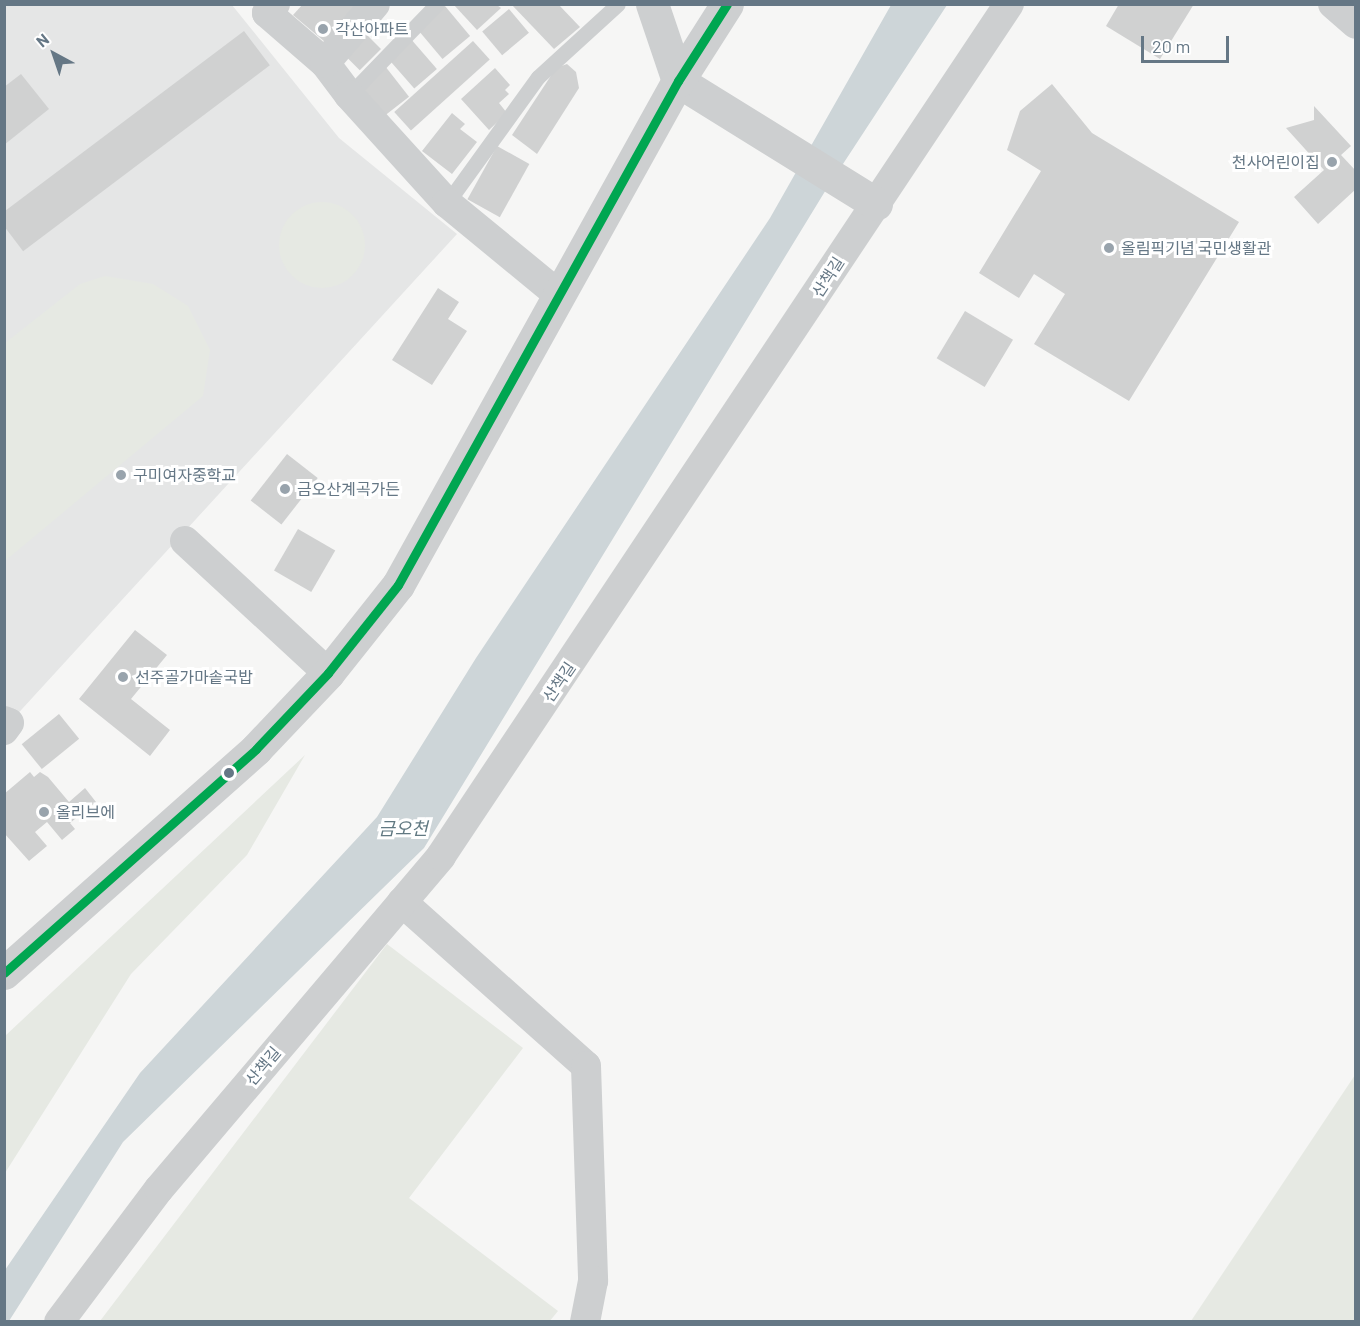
<!DOCTYPE html>
<html>
<head>
<meta charset="utf-8">
<style>
	body { margin:0 }
	#map { position:relative; width:1360px; height:1326px; overflow:hidden; background:#f6f6f5; font-family:Barlow,"Noto Sans KR",sans-serif }
	div>[style] { position:absolute }
	[style*='--x'] { left:calc(var(--x)*1px); top:calc(var(--y)*1px); width:calc(var(--w)*1px); rotate:calc(var(--a)*1deg) }
	.built>* { inset:0; background:#e5e6e6 }
	.green>* { inset:0; background:#e6e9e3 }
	.round { border-radius:50% }
	.water>* { inset:0; background:#cdd5d8 }
	.building>* { inset:0; background:#d0d1d1; transform-origin:0 0 }
	.service>* { height:15px; margin:-7.5px; padding:0 7.5px; transform-origin:7.5px; border-radius:7.5px; background:#cdcfd0 }
	.minor>* { height:30px; margin:-15px; padding:0 15px; transform-origin:15px; border-radius:15px; background:#cdcfd0 }
	.tertiary>* { height:33px; margin:-16.5px; padding:0 16.5px; transform-origin:16.5px; border-radius:16.5px; background:#cdcfd0 }
	.bus-1>* { height:9px; margin:-4.5px; padding:0 4.5px; transform-origin:4.5px; border-radius:4.5px; background:#00a651 }
	.dots>* { width:16px; height:16px; translate:-50% -50%; box-sizing:border-box; border:3px solid #fff; border-radius:50% }
	span { translate:-50% -50%; white-space:nowrap; text-align:center; line-height:1.15; -webkit-text-stroke:6px #fff; paint-order:stroke }
	.poi-label { font-size:16px; color:#657785 }
	.left { translate:0 -50%; text-align:left }
	.right { translate:-100% -50%; text-align:right }
	.street-label { font-size:16px; color:#657785 }
	.water-label { font-size:18px; color:#617982; font-style:italic }
	.frame { position:absolute; inset:0; border:6px solid #657785; pointer-events:none }
	.north { position:absolute; left:24px; top:24px; width:60px; height:60px; -webkit-text-stroke:4px #fff; paint-order:stroke; rotate:320deg; font-size:16px; font-weight:700; line-height:24px; text-align:center; color:#657785 }
	.north::after { content:''; display:block; margin:auto; width:21px; height:27px; background:#657785; clip-path:polygon(50% 0,100% 100%,50% 72%,0 100%) }
	.scale { position:absolute; left:1141px; top:36px; width:88px; height:27px; box-sizing:border-box; border:3px solid #657785; border-top:0; padding-left:8px; font-size:18px; line-height:21px; white-space:nowrap; color:#657785; -webkit-text-stroke:4px #fff; paint-order:stroke }
</style>
</head>
<body>
<div id="map">
	<div class="built">
		<div style="clip-path:polygon(10px 4px,232px 5px,339px 138px,457px 234px,12px 720px,4px 716px,4px 6px)"></div>
	</div>
	<div class="green">
		<div class="round" style="left:279px;top:202px;width:86px;height:86px"></div>
		<div style="clip-path:polygon(105px 276px,153px 284px,188px 306px,210px 350px,203px 396px,5px 561px,5px 343px,80px 284px)"></div>
		<div style="clip-path:polygon(305px 755px,247px 855px,131px 974px,5px 1173px,5px 1036px)"></div>
		<div style="clip-path:polygon(387px 944px,523px 1048px,409px 1198px,558px 1311px,549px 1322px,100px 1321px)"></div>
		<div style="clip-path:polygon(1355px 1075px,1355px 1321px,1191px 1321px)"></div>
	</div>
	<div class="water">
		<div style="clip-path:polygon(891px 5px,947px 5px,824px 193px,424px 848px,123px 1142px,9px 1321px,5px 1322px,5px 1270px,140px 1073px,377px 817px,476px 658px,770px 218px)"></div>
	</div>
	<div class="building">
		<div style="clip-path:polygon(303px 4px,358px 4px,325px 42px,293px 15px)"></div>
		<div style="clip-path:polygon(511px 4px,558px 4px,580px 27px,554px 49px)"></div>
		<div style="clip-path:polygon(1119px 4px,1194px 4px,1160px 59px,1106px 26px)"></div>
		<div style="clip-path:polygon(454px 5px,497px 5px,501px 8px,477px 30px)"></div>
		<div style="left:445px;top:6px;width:39px;height:36px;rotate:50deg"></div>
		<div style="left:509px;top:9px;width:31px;height:35px;rotate:50deg"></div>
		<div style="left:244px;top:31px;width:43px;height:309px;rotate:53deg"></div>
		<div style="left:364px;top:32px;width:24px;height:30px;rotate:45deg"></div>
		<div style="left:410px;top:38px;width:41px;height:30px;rotate:49deg"></div>
		<div style="left:473px;top:41px;width:25px;height:106px;rotate:48deg"></div>
		<div style="clip-path:polygon(567px 64px,576px 72px,579px 88px,537px 154px,512px 135px,556px 68px)"></div>
		<div style="left:385px;top:66px;width:39px;height:33px;rotate:52deg"></div>
		<div style="clip-path:polygon(495px 68px,510px 85px,505px 90px,509px 94px,499px 103px,507px 113px,489px 130px,461px 99px)"></div>
		<div style="clip-path:polygon(21px 74px,49px 109px,4px 145px,4px 87px)"></div>
		<div style="clip-path:polygon(1052px 84px,1092px 133px,1239px 222px,1129px 401px,1034px 344px,1065px 294px,1034px 274px,1019px 298px,979px 273px,1041px 171px,1007px 150px,1020px 111px)"></div>
		<div style="clip-path:polygon(1314px 106px,1351px 146px,1341px 155px,1356px 171px,1356px 189px,1318px 224px,1294px 197px,1324px 170px,1286px 128px,1314px 120px)"></div>
		<div style="clip-path:polygon(452px 113px,465px 124px,460px 129px,477px 142px,452px 174px,422px 151px)"></div>
		<div style="left:497px;top:146px;width:37px;height:61px;rotate:29deg"></div>
		<div style="clip-path:polygon(438px 288px,459px 302px,448px 319px,467px 331px,432px 385px,392px 360px)"></div>
		<div style="left:965px;top:311px;width:56px;height:55px;rotate:31deg"></div>
		<div style="left:287px;top:454px;width:39px;height:59px;rotate:38deg"></div>
		<div style="left:298px;top:529px;width:43px;height:48px;rotate:30deg"></div>
		<div style="clip-path:polygon(135px 630px,167px 655px,131px 699px,170px 730px,150px 756px,79px 699px)"></div>
		<div style="left:59px;top:714px;width:32px;height:48px;rotate:51deg"></div>
		<div style="clip-path:polygon(30px 772px,34px 777px,40px 772px,48px 777px,69px 802px,85px 788px,96px 802px,70px 823px,75px 829px,62px 840px,47px 822px,35px 832px,47px 846px,29px 861px,4px 833px,4px 794px)"></div>
	</div>
	<div class="service">
		<div style="--x:349;--y:95;--w:127;--a:-46"></div>
		<div style="--x:447;--y:203;--w:155;--a:-54.2"></div>
		<div style="--x:538;--y:77;--w:108;--a:-42.4"></div>
	</div>
	<div class="minor">
		<div style="--x:275;--y:4;--w:12;--a:132"></div>
		<div style="--x:267;--y:13;--w:77;--a:40.8"></div>
		<div style="--x:325;--y:63;--w:40;--a:53"></div>
		<div style="--x:349;--y:95;--w:146;--a:47.8"></div>
		<div style="--x:447;--y:203;--w:145;--a:39.4"></div>
		<div style="--x:1333;--y:4;--w:30;--a:41"></div>
		<div style="--x:325;--y:63;--w:77;--a:-49.7"></div>
		<div style="--x:185;--y:541;--w:195;--a:42.7"></div>
		<div style="--x:4;--y:721;--w:5;--a:22"></div>
		<div style="--x:9;--y:723;--w:9;--a:126"></div>
		<div style="--x:402;--y:902;--w:246;--a:41.7"></div>
		<div style="--x:586;--y:1066;--w:215;--a:88.1"></div>
		<div style="--x:593;--y:1281;--w:42;--a:101"></div>
		<div style="--x:59;--y:1322;--w:166;--a:-53.1"></div>
		<div style="--x:159;--y:1189;--w:436;--a:-49.7"></div>
		<div style="--x:441;--y:856;--w:1024;--a:-56.31"></div>
	</div>
	<div class="tertiary">
		<div style="--x:652;--y:4;--w:81;--a:71.3"></div>
		<div style="--x:678;--y:81;--w:233;--a:31.8"></div>
		<div style="--x:4;--y:973;--w:337;--a:-41.6"></div>
		<div style="--x:256;--y:749;--w:105;--a:-46.5"></div>
		<div style="--x:328;--y:673;--w:112;--a:-51.5"></div>
		<div style="--x:398;--y:585;--w:577;--a:-60.95"></div>
		<div style="--x:678;--y:81;--w:91;--a:-57.5"></div>
	</div>
	<div class="bus-1">
		<div style="--x:4;--y:973;--w:337;--a:-41.6"></div>
		<div style="--x:256;--y:749;--w:105;--a:-46.5"></div>
		<div style="--x:328;--y:673;--w:112;--a:-51.5"></div>
		<div style="--x:398;--y:585;--w:577;--a:-60.95"></div>
		<div style="--x:678;--y:81;--w:91;--a:-57.5"></div>
	</div>
	<div class="dots">
		<div style="left:323px;top:29px;background:#98a3ac"></div>
		<div style="left:1332px;top:162px;background:#98a3ac"></div>
		<div style="left:1109px;top:248px;background:#98a3ac"></div>
		<div style="left:121px;top:475px;background:#98a3ac"></div>
		<div style="left:285px;top:489px;background:#98a3ac"></div>
		<div style="left:123px;top:677px;background:#98a3ac"></div>
		<div style="left:229px;top:773px;background:#657785"></div>
		<div style="left:44px;top:812px;background:#98a3ac"></div>
	</div>
	<div class="poi-label">
		<span class="left" style="left:335px;top:29px">각산아파트</span>
		<span class="right" style="left:1320px;top:162px">천사어린이집</span>
		<span class="left" style="left:1121px;top:248px">올림픽기념 국민생활관</span>
		<span class="left" style="left:133px;top:475px">구미여자중학교</span>
		<span class="left" style="left:297px;top:489px">금오산계곡가든</span>
		<span class="left" style="left:135px;top:677px">선주골가마솥국밥</span>
		<span class="left" style="left:56px;top:812px">올리브에</span>
	</div>
	<div class="street-label">
		<span style="left:828px;top:277px;rotate:-57deg">산책길</span>
		<span style="left:559px;top:682px;rotate:-56deg">산책길</span>
		<span style="left:263px;top:1066px;rotate:-50deg">산책길</span>
	</div>
	<div class="water-label">
		<span style="left:403px;top:828px">금오천</span>
	</div>
	<div class="frame"></div>
	<div class="north">N</div>
	<div class="scale">20 m</div>
</div>
</body>
</html>
